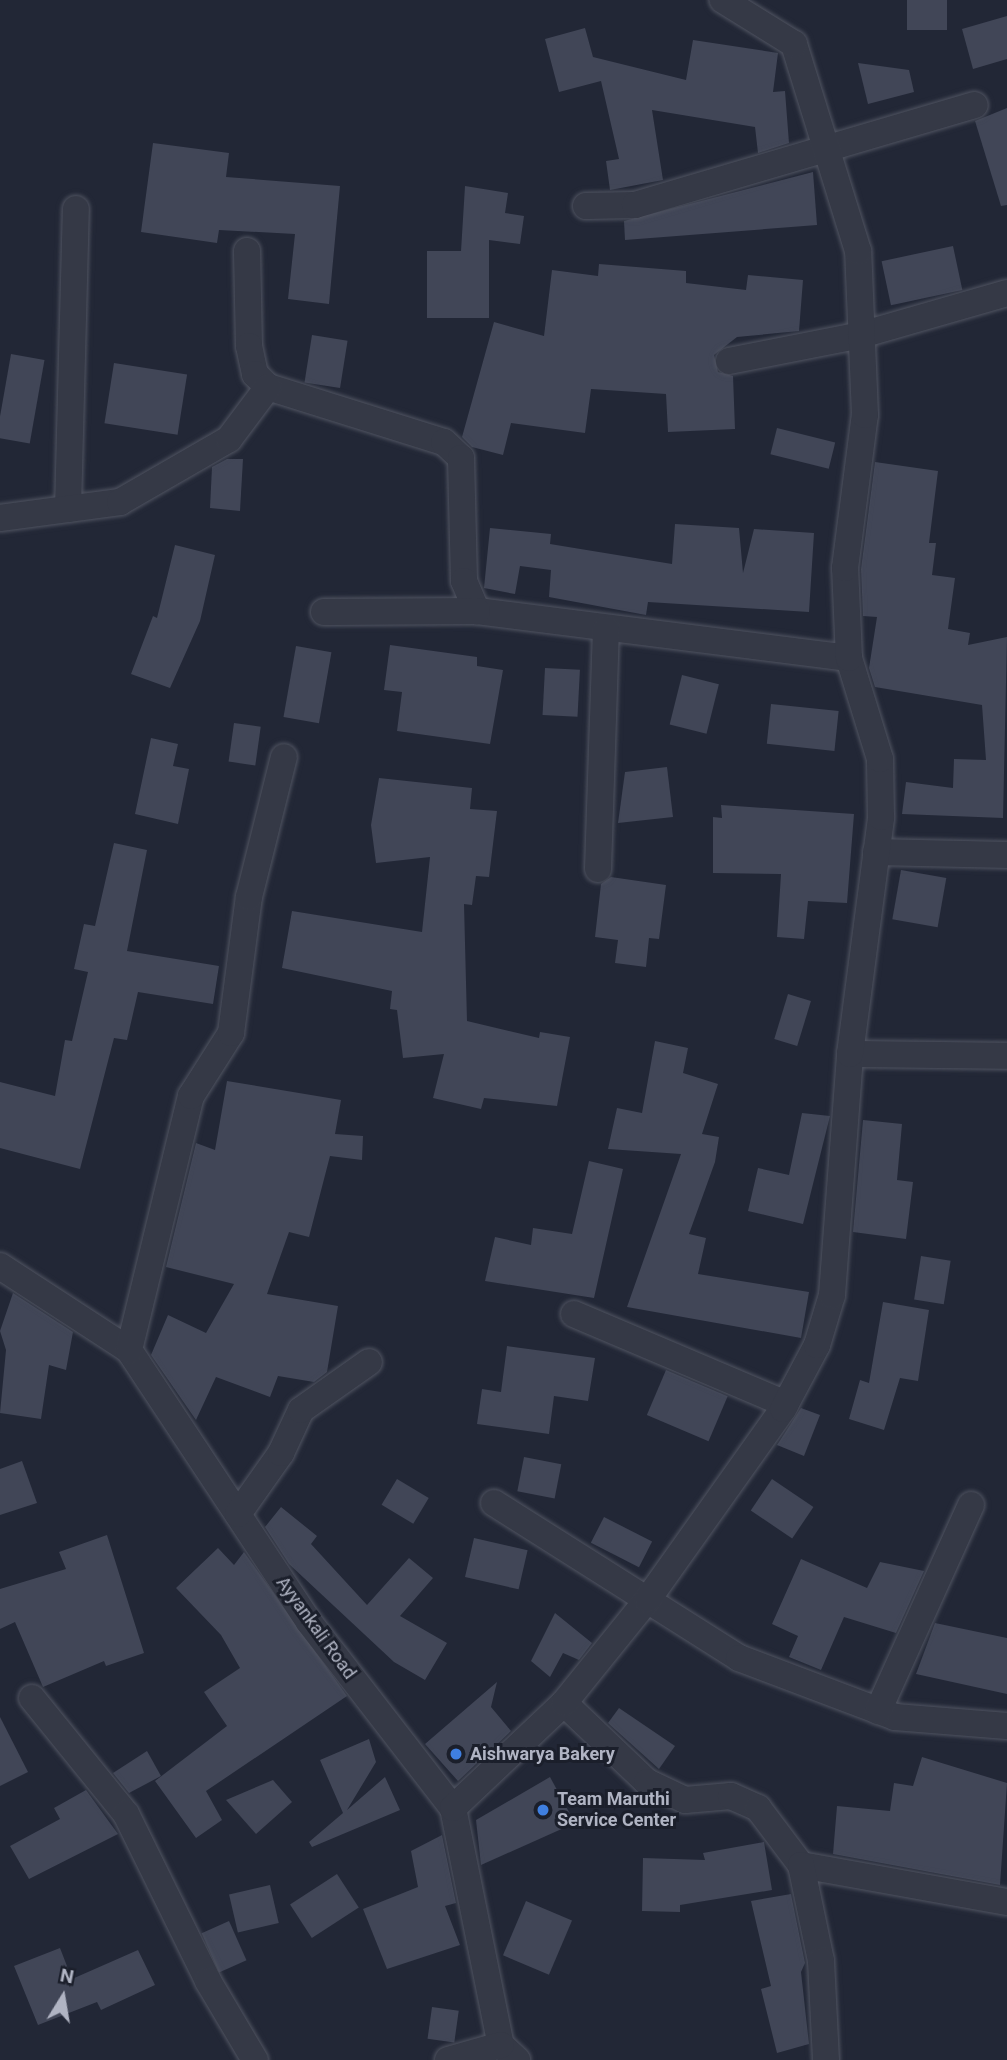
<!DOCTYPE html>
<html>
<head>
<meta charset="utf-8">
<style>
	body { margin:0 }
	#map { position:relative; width:1007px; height:2060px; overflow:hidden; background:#222736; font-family:Roboto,sans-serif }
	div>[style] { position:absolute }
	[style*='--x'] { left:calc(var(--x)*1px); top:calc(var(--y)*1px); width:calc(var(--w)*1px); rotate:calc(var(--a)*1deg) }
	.building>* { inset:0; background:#414657; transform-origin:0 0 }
	.roads { filter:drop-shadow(0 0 2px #505461) drop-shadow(0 0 2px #505461) }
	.street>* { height:26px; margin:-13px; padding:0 13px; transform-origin:13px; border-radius:13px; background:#353946 }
	.dots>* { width:19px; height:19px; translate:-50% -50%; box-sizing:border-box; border:4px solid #1b1f2b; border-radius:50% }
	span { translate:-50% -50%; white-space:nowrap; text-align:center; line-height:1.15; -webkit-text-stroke:6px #1b1f2b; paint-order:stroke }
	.street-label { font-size:18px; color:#b0b4c3 }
	.poi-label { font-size:18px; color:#b0b4c3; font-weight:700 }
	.left { translate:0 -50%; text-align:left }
	.north { position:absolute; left:28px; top:1962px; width:70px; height:70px; -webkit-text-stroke:5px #1b1f2b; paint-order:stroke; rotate:11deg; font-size:19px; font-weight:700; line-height:28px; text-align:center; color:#b0b4c3 }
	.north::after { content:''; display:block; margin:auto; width:24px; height:32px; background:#b0b4c3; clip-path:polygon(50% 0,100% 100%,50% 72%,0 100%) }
</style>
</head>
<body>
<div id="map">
	<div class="building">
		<div style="left:907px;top:0;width:40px;height:30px"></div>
		<div style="clip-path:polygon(1007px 16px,1007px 59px,973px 69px,962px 29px)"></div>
		<div style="clip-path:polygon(585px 28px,593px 57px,686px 80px,693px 40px,778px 53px,773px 92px,785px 91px,789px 143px,758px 153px,755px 127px,652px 110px,663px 180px,610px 190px,606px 161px,619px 159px,601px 81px,559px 92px,545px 39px)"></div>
		<div style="clip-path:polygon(858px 63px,909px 70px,914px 92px,868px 104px)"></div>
		<div style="clip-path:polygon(1007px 108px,1007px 205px,1001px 206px,975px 121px)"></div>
		<div style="clip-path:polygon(153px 143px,229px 153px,226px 177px,340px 186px,329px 304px,288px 299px,295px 234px,219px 230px,217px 243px,141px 232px)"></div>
		<div style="clip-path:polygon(813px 172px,817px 225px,625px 240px,624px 221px)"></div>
		<div style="clip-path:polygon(465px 186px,508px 193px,505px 213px,524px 216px,520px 244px,489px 240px,489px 318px,427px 318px,427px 251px,461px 251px)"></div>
		<div style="left:953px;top:246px;width:45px;height:73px;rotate:78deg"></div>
		<div style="clip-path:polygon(599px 264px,686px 271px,686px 283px,746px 290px,748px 275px,803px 280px,799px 331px,737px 337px,714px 355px,718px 372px,733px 376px,735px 429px,668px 432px,666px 394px,591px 389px,585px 433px,511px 423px,503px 455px,472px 447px,462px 437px,494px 322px,544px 336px,552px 270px,598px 276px)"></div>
		<div style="left:312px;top:335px;width:36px;height:48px;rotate:9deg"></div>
		<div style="left:11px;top:354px;width:34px;height:85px;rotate:10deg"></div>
		<div style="left:114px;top:363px;width:74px;height:61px;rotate:9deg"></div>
		<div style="left:777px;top:428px;width:60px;height:27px;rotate:14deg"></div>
		<div style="clip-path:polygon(227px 459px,243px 459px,240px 511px,210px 508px,212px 467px)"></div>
		<div style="clip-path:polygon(875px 462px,938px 471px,929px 543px,936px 543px,932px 575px,955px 578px,948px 629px,970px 633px,968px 645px,1007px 637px,1003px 818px,902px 814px,906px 782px,953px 788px,954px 759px,986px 760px,982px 705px,875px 687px,869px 668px,877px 617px,863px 616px,861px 569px)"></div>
		<div style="clip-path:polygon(675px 524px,739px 528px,743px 573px,754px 529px,814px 533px,809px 612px,648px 602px,646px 615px,549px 597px,551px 570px,520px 566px,515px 594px,484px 588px,490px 528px,551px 534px,550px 544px,672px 564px)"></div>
		<div style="clip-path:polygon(175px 545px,215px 555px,200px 621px,170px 688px,131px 674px,153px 616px,157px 618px)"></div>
		<div style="clip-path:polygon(390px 645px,477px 657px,477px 666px,503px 670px,490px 744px,397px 731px,402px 692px,384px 690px)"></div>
		<div style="left:296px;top:646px;width:36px;height:72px;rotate:10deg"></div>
		<div style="left:545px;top:668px;width:35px;height:47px;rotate:3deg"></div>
		<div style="left:682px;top:675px;width:38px;height:51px;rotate:14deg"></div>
		<div style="left:771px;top:704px;width:68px;height:40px;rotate:6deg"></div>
		<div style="left:234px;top:723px;width:27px;height:39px;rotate:8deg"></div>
		<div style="clip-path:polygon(151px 738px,178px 744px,173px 766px,189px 769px,178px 824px,135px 814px)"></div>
		<div style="clip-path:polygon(667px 767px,673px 817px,618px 823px,625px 772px)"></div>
		<div style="clip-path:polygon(379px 778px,472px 788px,470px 809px,497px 811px,489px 877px,476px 876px,472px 905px,464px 904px,467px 1021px,539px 1038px,540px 1032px,570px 1037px,557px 1106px,484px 1098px,481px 1109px,433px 1098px,444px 1054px,403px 1058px,397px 1010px,390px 1009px,392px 991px,282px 968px,292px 911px,422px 932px,430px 857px,376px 863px,371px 825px)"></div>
		<div style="clip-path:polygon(721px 805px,854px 814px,847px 903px,808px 901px,804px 939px,777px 937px,781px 874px,713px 873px,713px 817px,722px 818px)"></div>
		<div style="clip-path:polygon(114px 843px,147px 850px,127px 951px,219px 966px,213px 1004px,138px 992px,127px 1040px,114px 1038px,80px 1169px,0 1148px,0 1082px,55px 1096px,65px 1040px,72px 1041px,88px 972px,74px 969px,84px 924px,95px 926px)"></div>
		<div style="left:901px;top:870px;width:46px;height:50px;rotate:10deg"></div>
		<div style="clip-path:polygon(611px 877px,666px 885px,659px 939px,649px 938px,646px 967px,615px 963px,618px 940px,595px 937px,601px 884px)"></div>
		<div style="left:788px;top:994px;width:24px;height:47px;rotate:17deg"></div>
		<div style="clip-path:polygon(655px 1041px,688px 1048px,683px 1073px,718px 1084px,702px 1134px,719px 1137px,715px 1162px,689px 1234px,706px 1238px,698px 1274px,809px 1292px,801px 1338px,627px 1307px,681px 1154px,608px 1149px,617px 1108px,642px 1113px)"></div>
		<div style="clip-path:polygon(227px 1081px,341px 1100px,335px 1134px,363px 1136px,362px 1160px,330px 1156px,309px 1237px,289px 1232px,267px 1294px,338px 1306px,327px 1372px,314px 1382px,278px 1376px,270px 1397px,216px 1377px,196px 1420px,151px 1355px,168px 1315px,206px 1333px,234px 1284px,166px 1267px,196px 1143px,215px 1150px)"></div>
		<div style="clip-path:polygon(802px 1113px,830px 1116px,803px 1224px,748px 1211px,758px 1168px,789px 1175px)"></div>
		<div style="clip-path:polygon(863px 1120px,902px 1124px,897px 1180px,913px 1182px,906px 1239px,853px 1232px)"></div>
		<div style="clip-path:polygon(589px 1161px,623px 1169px,594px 1298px,485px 1281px,495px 1237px,531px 1245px,533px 1228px,572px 1234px)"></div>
		<div style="left:921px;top:1256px;width:30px;height:44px;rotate:9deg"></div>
		<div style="clip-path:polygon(13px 1293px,73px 1332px,66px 1370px,49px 1365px,41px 1419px,0 1413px,6px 1350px,0 1331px)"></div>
		<div style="clip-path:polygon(883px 1302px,929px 1310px,918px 1381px,900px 1378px,884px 1430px,849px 1419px,860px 1380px,869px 1383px)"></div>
		<div style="clip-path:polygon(507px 1346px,595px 1358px,588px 1401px,554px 1396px,549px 1434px,477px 1424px,482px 1389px,501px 1392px)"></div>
		<div style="left:666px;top:1370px;width:67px;height:49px;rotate:23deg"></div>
		<div style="clip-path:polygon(801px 1408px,820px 1415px,804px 1456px,777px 1445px)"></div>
		<div style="left:524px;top:1457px;width:38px;height:35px;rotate:11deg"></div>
		<div style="clip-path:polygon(22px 1461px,37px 1503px,0 1515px,0 1469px)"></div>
		<div style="left:397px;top:1479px;width:37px;height:30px;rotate:31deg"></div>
		<div style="left:772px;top:1479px;width:50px;height:38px;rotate:34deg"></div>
		<div style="clip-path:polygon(281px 1507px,317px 1536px,311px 1544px,367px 1605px,409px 1558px,433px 1578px,400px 1616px,447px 1643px,425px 1680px,394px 1662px,289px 1564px,265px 1527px)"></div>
		<div style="left:604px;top:1517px;width:54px;height:29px;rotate:27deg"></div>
		<div style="clip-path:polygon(107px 1535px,144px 1653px,106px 1666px,104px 1661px,43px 1687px,15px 1622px,0 1629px,0 1589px,66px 1569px,59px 1552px)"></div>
		<div style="left:474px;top:1538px;width:55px;height:40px;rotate:13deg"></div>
		<div style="clip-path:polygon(218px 1548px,234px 1565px,244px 1552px,347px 1696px,206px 1791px,222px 1820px,196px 1838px,155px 1781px,227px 1726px,204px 1692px,240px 1668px,221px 1635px,176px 1588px)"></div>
		<div style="clip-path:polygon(801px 1559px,867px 1588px,880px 1562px,924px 1571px,896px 1633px,844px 1617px,821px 1670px,789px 1657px,798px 1636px,772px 1624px)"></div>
		<div style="clip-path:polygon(555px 1613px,592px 1643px,579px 1660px,563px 1653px,550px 1677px,531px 1661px)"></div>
		<div style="clip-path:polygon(935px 1623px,1007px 1638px,1007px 1694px,916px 1674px)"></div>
		<div style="clip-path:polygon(497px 1682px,491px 1707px,511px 1731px,458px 1781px,425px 1744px)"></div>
		<div style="clip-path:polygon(619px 1708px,675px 1746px,659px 1769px,608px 1723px)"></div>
		<div style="clip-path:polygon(0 1717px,28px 1772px,0 1786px)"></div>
		<div style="clip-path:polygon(369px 1739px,376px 1762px,347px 1810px,385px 1777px,400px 1810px,312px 1847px,309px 1842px,343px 1813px,320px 1760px)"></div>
		<div style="clip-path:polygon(147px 1751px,161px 1776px,129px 1793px,113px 1773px)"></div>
		<div style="clip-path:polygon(922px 1757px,1007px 1783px,1000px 1885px,833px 1854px,837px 1806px,890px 1811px,894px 1783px,913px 1786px)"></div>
		<div style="clip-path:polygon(550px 1777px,575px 1823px,481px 1865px,476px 1820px)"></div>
		<div style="clip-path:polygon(273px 1780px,292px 1802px,256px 1834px,226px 1800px)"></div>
		<div style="clip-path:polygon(86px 1790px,118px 1834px,29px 1879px,10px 1846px,60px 1819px,54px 1808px)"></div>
		<div style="clip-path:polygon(442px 1835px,456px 1903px,445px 1906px,460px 1945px,387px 1969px,363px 1909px,418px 1887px,411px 1851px)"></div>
		<div style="clip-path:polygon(764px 1842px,772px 1890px,680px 1905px,680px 1912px,642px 1911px,643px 1858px,705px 1860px,703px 1853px)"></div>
		<div style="left:337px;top:1874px;width:40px;height:56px;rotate:57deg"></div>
		<div style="left:270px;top:1885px;width:39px;height:42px;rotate:77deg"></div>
		<div style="clip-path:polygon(791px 1894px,805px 1963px,801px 1972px,809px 2044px,777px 2053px,761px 1989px,771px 1986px,751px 1901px)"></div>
		<div style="left:526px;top:1901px;width:50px;height:59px;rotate:23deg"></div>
		<div style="left:229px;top:1921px;width:43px;height:30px;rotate:66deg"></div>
		<div style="clip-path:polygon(60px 1948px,72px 1979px,138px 1950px,155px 1985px,101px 2010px,97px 2002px,38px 2025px,14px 1966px)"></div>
		<div style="left:432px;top:2007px;width:27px;height:32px;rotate:8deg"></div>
	</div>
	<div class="roads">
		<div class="street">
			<div style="--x:586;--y:206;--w:49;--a:-1.2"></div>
			<div style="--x:635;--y:205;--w:354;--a:-16.4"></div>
			<div style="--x:247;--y:251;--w:95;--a:88.8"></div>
			<div style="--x:249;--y:346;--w:29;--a:78"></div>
			<div style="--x:255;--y:374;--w:18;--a:45"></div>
			<div style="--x:268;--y:387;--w:184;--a:17.4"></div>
			<div style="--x:444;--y:442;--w:23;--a:43"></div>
			<div style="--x:461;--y:458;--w:123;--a:88.6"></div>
			<div style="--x:464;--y:581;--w:33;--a:67"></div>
			<div style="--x:477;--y:611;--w:375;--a:7.2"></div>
			<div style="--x:729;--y:361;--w:135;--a:-11.1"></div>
			<div style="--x:861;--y:335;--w:152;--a:-16"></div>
			<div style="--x:68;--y:509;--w:300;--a:-88.5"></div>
			<div style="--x:0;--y:518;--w:121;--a:-7.6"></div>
			<div style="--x:120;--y:502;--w:126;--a:-30"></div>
			<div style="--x:229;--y:439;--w:65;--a:-53.1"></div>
			<div style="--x:324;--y:612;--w:153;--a:-0.4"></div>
			<div style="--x:876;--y:852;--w:131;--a:1.3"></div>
			<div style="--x:598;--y:869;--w:240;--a:-88.1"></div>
			<div style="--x:850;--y:1054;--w:157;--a:0.7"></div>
			<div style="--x:0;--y:1266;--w:154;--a:33.1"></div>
			<div style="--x:129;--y:1350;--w:326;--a:56.5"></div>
			<div style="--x:309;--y:1622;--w:235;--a:52.3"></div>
			<div style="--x:453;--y:1808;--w:242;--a:78.6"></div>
			<div style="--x:501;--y:2045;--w:22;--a:43"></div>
			<div style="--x:574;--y:1314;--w:230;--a:23"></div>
			<div style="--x:129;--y:1350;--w:261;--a:-76.3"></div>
			<div style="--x:191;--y:1096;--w:75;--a:-57.6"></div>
			<div style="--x:231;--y:1033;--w:137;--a:-82.5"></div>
			<div style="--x:249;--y:897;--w:144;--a:-76"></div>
			<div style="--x:494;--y:1503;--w:290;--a:32.3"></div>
			<div style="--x:739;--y:1658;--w:167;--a:20.7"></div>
			<div style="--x:895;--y:1717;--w:112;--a:4.6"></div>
			<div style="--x:238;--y:1514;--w:75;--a:-54.8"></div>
			<div style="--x:281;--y:1453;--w:47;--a:-65.1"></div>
			<div style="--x:301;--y:1410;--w:83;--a:-35.2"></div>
			<div style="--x:32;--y:1698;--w:149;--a:51"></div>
			<div style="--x:126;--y:1814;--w:186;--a:63.8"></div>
			<div style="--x:208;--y:1981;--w:92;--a:59.3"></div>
			<div style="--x:564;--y:1703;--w:115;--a:43.6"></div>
			<div style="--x:647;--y:1782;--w:42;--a:25.3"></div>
			<div style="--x:685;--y:1800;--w:46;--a:-5"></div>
			<div style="--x:731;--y:1796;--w:30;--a:24"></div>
			<div style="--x:758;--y:1808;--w:71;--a:53"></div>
			<div style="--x:801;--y:1865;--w:209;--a:10.2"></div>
			<div style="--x:878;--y:1711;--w:226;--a:-65.7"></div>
			<div style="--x:453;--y:1808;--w:153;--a:-43.4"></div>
			<div style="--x:564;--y:1703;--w:134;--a:-51.1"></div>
			<div style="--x:648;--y:1599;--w:233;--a:-54.6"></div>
			<div style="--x:783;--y:1409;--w:72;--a:-62"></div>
			<div style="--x:817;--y:1345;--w:52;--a:-73.3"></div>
			<div style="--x:832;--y:1295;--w:242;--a:-85.7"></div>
			<div style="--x:850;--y:1054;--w:239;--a:-82.5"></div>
			<div style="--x:881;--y:817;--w:58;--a:-91"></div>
			<div style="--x:880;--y:759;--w:106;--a:-107.1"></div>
			<div style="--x:849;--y:658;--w:90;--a:-92.5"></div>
			<div style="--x:845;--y:568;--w:154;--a:-82.6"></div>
			<div style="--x:865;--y:415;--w:164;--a:-92.4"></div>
			<div style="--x:858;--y:251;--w:217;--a:-107.2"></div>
			<div style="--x:794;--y:44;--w:84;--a:-148.2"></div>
			<div style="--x:801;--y:1865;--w:98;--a:78.2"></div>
			<div style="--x:821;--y:1961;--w:99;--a:87.1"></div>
			<div style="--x:448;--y:2060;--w:55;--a:-15.8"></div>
		</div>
	</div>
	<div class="dots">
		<div style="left:456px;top:1754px;background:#3f7fe0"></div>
		<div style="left:543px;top:1810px;background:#3f7fe0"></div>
	</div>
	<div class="street-label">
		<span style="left:316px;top:1628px;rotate:54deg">Ayyankali Road</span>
	</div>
	<div class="poi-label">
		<span class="left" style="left:470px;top:1754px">Aishwarya Bakery</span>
		<span class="left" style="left:557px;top:1810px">Team Maruthi<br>Service Center</span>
	</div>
	<div class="north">N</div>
</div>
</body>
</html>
